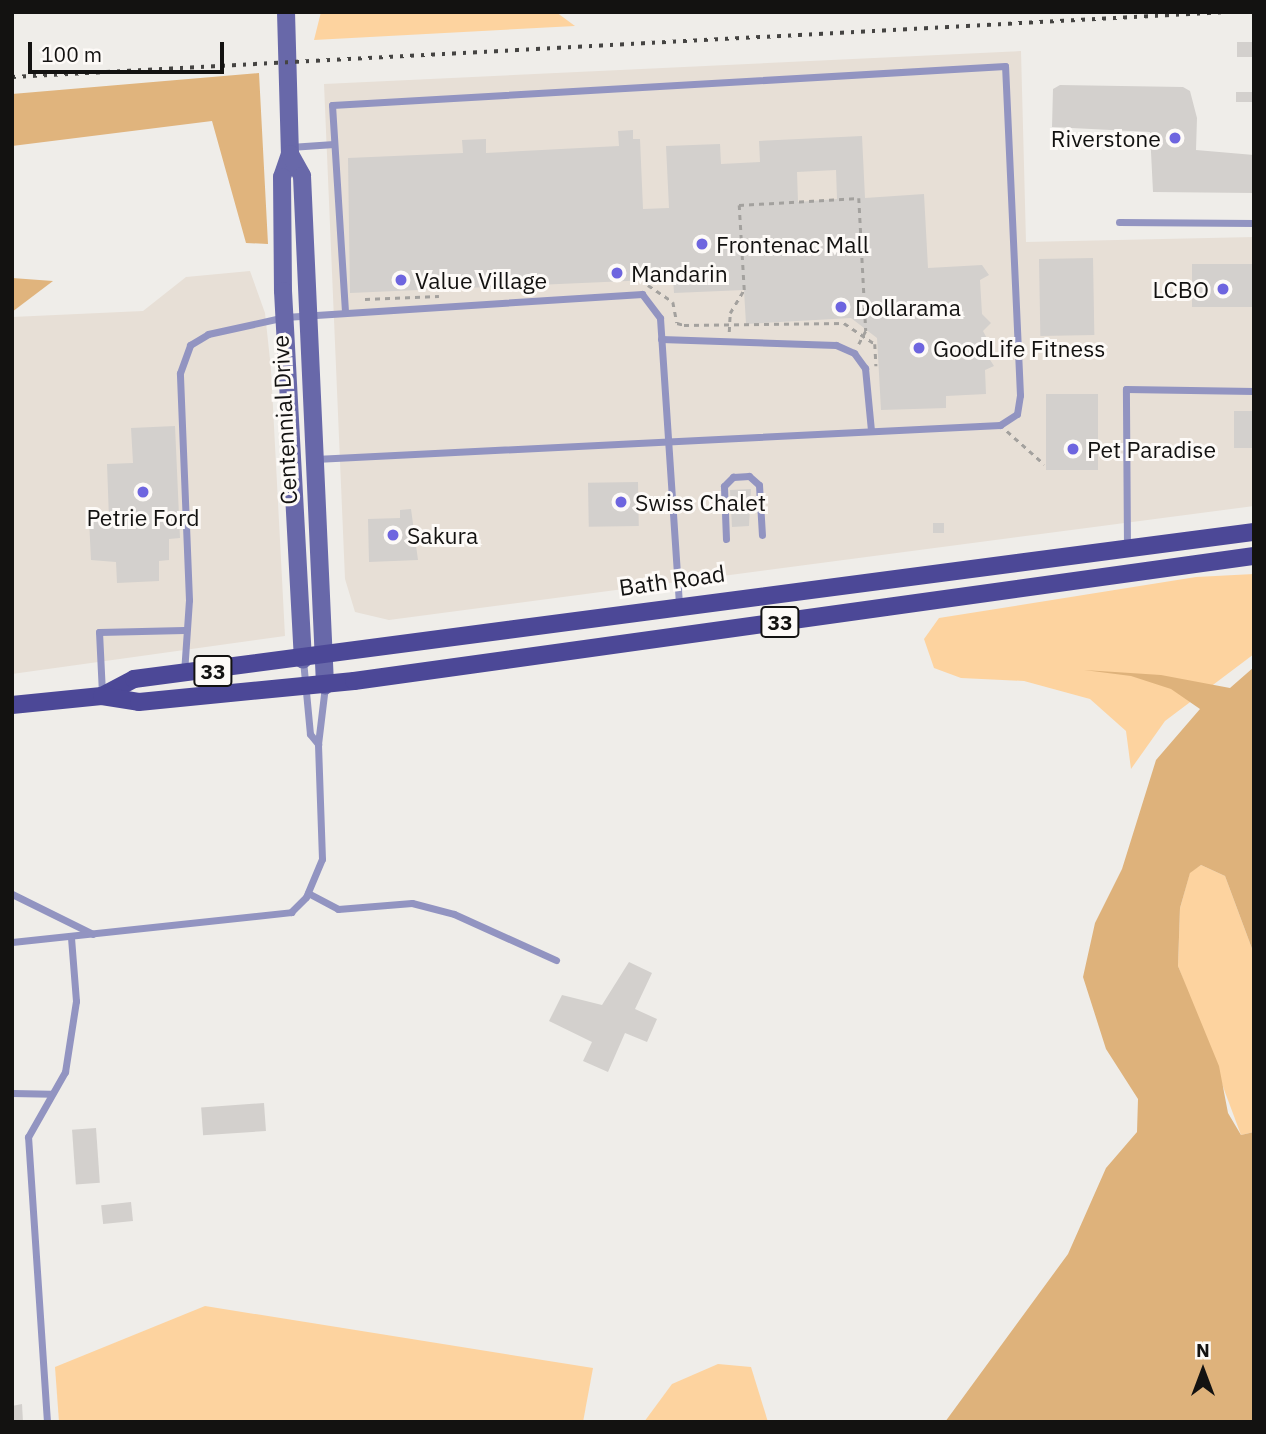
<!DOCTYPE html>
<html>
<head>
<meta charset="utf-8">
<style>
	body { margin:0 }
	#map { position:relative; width:1266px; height:1434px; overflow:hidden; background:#efede9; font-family:"IBM Plex Sans",sans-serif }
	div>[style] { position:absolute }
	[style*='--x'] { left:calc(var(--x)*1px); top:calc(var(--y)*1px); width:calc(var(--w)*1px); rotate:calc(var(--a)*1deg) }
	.built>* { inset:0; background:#e7dfd6 }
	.green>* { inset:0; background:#fdd39f }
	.forest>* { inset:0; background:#e0b47d }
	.water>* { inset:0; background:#deb27b }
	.building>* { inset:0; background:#d3d0cd; transform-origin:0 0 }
	.path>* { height:2.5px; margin-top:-1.25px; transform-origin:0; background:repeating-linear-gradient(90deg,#a3a19e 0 5px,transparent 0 10px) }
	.lane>* { height:7px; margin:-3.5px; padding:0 3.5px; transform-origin:3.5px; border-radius:3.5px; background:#9294c1 }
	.secondary>* { height:18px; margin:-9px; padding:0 9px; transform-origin:9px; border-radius:9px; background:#6868a9 }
	.primary>* { height:18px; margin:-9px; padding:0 9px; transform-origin:9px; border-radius:9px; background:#4c4897 }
	.rail>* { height:3.5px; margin-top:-1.75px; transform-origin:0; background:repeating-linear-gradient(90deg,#454442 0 3.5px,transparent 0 10.5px) }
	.dots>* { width:19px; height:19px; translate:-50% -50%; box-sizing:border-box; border:4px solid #fdfaf7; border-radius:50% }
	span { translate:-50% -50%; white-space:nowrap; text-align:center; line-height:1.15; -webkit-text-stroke:6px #fdfaf7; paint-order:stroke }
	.shield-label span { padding:2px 5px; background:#fdfaf7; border:2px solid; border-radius:5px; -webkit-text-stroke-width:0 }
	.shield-label { font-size:21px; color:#131211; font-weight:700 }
	.poi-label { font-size:23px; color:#131211 }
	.right { translate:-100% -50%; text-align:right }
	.left { translate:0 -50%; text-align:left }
	.street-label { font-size:23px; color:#131211 }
	.frame { position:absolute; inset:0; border:14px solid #131211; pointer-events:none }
	.north { position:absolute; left:1168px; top:1336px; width:70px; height:70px; -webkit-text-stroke:5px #fdfaf7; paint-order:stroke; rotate:0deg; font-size:19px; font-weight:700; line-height:28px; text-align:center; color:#131211 }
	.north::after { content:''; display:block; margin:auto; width:24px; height:32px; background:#131211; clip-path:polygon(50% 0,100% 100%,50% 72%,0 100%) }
	.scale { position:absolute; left:28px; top:42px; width:196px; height:32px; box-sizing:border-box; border:4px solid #131211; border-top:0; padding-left:9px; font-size:21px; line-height:24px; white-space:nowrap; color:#131211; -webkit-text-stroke:5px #fdfaf7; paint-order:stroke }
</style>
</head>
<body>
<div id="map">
	<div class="built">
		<div style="clip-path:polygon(1021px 51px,1026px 242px,1254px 237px,1254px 506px,389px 620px,355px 612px,345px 579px,324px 84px)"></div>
		<div style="clip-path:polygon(250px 271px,265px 313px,271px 369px,285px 636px,12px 674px,12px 317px,143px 311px,186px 277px)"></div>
	</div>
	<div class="green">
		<div style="clip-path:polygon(321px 12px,556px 12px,575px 26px,314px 40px)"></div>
		<div style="clip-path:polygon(1254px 574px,1254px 654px,1165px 721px,1131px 769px,1126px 731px,1090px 699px,1024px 681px,961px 678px,934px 668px,924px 639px,939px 618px,1196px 577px)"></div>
		<div style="clip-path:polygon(1201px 865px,1225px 876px,1254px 954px,1254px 1132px,1241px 1135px,1178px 966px,1180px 908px,1190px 872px)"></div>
		<div style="clip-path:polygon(205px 1306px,593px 1368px,583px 1422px,59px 1422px,55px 1367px)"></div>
		<div style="clip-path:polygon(718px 1364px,751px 1367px,768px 1422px,644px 1422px,672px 1384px)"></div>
	</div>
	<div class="forest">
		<div style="clip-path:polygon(259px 73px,268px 244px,246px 243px,212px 121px,12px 146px,12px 94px)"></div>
		<div style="clip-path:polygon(12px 278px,53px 281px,12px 312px)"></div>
	</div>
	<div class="water">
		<div style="clip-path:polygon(1254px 667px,1254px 954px,1225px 876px,1201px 865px,1190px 873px,1180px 908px,1178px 966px,1219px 1066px,1228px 1113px,1241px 1135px,1254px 1132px,1254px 1422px,945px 1422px,1068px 1254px,1106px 1168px,1137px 1132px,1138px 1099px,1106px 1049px,1083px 977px,1095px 923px,1122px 869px,1156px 760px,1200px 709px,1171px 689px,1131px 676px,1084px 670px,1161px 675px,1230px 688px)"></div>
	</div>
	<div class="building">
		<div style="left:1237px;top:42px;width:16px;height:15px"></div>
		<div style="clip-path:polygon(1060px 85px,1183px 87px,1190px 91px,1197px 118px,1196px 150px,1254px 155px,1254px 193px,1153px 192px,1150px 132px,1052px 127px,1053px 89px)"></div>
		<div style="left:1236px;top:92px;width:18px;height:10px"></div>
		<div style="clip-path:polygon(evenodd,633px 130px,633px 139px,640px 139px,643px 209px,669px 208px,666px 146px,720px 144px,721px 164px,760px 162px,759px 141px,862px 136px,865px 198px,924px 194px,928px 268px,982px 265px,989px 275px,980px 280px,982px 314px,991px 323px,983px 331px,992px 348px,985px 352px,994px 366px,985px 370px,986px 394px,946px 396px,946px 408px,881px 410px,877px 338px,851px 318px,746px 324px,744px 290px,674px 293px,673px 279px,350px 293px,348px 158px,463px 153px,462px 140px,486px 139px,486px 153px,619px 146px,618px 131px,633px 130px,836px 170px,837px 199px,798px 202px,797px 172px,836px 170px)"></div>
		<div style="left:1093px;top:258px;width:77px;height:54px;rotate:89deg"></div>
		<div style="left:1254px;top:264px;width:43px;height:62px;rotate:90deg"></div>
		<div style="left:1046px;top:394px;width:52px;height:76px"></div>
		<div style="left:1234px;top:411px;width:20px;height:37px"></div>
		<div style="clip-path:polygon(175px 426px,180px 538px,169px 539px,169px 560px,159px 561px,159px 581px,117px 583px,116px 562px,91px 560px,89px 520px,109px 519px,107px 464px,133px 463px,131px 428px)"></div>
		<div style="left:638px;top:482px;width:44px;height:50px;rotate:89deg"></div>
		<div style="clip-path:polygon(751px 489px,749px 526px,732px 527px,730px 490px)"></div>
		<div style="clip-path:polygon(411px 509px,418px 560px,369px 562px,368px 519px,400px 518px,400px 510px)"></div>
		<div style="left:944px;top:523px;width:10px;height:11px;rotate:90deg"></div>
		<div style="clip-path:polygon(629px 962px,652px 973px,635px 1009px,657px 1019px,647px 1042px,625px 1033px,608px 1072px,583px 1061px,592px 1042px,549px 1021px,562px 995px,602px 1005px)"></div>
		<div style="left:264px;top:1103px;width:28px;height:63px;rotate:86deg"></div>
		<div style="left:96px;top:1128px;width:55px;height:24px;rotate:86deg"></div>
		<div style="left:131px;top:1202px;width:19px;height:30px;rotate:84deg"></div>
		<div style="clip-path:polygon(22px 1404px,23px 1422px,12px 1422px,12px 1406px)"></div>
	</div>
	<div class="path">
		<div style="--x:648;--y:285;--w:30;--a:34"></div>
		<div style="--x:673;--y:302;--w:21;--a:79"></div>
		<div style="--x:677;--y:323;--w:7;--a:16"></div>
		<div style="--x:684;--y:325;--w:160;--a:-0.7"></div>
		<div style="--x:844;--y:323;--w:37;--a:34"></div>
		<div style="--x:875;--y:344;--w:22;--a:87"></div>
		<div style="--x:365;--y:299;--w:74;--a:-2.3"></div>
		<div style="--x:729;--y:332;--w:19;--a:-87"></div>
		<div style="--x:730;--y:313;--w:27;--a:-59"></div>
		<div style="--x:744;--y:290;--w:85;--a:-93.4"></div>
		<div style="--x:739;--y:205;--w:120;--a:-3.3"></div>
		<div style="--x:859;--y:198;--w:133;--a:87"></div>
		<div style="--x:866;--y:331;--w:15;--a:118"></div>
		<div style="--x:1007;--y:431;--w:50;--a:41.7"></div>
	</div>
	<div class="lane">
		<div style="--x:290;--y:147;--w:44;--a:-3.9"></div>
		<div style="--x:1119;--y:222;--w:135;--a:0.4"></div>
		<div style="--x:661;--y:339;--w:175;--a:2"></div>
		<div style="--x:836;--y:345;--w:20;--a:24"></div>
		<div style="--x:854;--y:353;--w:19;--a:54"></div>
		<div style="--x:865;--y:368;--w:62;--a:84.5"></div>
		<div style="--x:315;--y:459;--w:686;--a:-2.84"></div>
		<div style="--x:1000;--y:425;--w:20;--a:-33"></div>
		<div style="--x:1017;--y:414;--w:19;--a:-81"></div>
		<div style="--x:1020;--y:395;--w:329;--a:-92.6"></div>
		<div style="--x:1005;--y:66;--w:674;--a:176.68"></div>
		<div style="--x:332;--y:105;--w:208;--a:86.4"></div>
		<div style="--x:726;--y:539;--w:53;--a:-92.2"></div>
		<div style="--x:724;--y:486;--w:13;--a:-45"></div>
		<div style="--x:733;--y:477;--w:16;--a:-4"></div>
		<div style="--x:749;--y:476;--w:13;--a:42"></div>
		<div style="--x:759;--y:485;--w:50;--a:86.6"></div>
		<div style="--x:1127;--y:547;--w:158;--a:-90.4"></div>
		<div style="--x:1126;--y:389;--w:128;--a:0.9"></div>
		<div style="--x:303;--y:660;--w:74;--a:84.6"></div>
		<div style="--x:310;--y:734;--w:13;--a:51"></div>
		<div style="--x:184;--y:673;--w:73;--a:-86.1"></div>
		<div style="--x:189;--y:600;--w:227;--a:-92.3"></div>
		<div style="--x:180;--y:373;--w:30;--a:-70"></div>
		<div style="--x:190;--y:345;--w:21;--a:-31"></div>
		<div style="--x:208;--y:334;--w:79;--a:-12.4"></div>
		<div style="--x:285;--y:317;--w:358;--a:-3.7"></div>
		<div style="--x:642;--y:294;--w:30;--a:53"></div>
		<div style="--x:660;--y:318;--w:286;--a:86.2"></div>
		<div style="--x:102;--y:693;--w:61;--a:-92.8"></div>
		<div style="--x:99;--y:632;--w:85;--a:-1.3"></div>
		<div style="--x:308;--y:893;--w:34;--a:28"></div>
		<div style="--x:338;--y:909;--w:74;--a:-4.6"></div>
		<div style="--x:412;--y:903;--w:43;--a:14.7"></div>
		<div style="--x:454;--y:914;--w:112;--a:24.3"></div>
		<div style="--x:12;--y:894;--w:90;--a:26.3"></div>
		<div style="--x:12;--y:942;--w:281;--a:-6.1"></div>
		<div style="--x:291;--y:912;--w:21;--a:-45"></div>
		<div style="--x:306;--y:897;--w:41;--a:-67.2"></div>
		<div style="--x:322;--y:859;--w:115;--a:-92"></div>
		<div style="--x:318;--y:744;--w:58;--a:-83.1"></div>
		<div style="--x:12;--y:1093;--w:39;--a:1"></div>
		<div style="--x:47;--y:1422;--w:286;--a:-93.8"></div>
		<div style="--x:28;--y:1137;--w:75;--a:-60.4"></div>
		<div style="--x:65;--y:1072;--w:72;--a:-81.2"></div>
		<div style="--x:76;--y:1001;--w:64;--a:-94.5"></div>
	</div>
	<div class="secondary">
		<div style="--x:286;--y:12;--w:142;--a:88.4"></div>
		<div style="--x:290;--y:154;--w:24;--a:109"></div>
		<div style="--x:282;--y:177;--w:114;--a:89.5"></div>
		<div style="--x:283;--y:291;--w:369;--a:86.9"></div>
		<div style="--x:290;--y:154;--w:25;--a:61"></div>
		<div style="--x:302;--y:176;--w:510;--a:87.41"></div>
	</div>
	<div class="primary">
		<div style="--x:102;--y:696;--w:36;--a:-28"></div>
		<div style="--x:134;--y:679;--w:1130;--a:-7.48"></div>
		<div style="--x:12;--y:705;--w:90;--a:-5.7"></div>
		<div style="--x:102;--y:696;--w:37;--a:9"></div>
		<div style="--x:139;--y:702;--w:216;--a:-5.6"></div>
		<div style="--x:354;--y:681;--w:909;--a:-7.91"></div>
	</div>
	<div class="rail">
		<div style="--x:12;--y:77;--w:1217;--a:-3.06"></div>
	</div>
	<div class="dots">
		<div style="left:1175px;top:138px;background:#6e65df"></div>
		<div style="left:702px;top:244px;background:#6e65df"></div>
		<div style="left:617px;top:273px;background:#6e65df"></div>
		<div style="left:401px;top:280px;background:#6e65df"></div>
		<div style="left:1223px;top:289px;background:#6e65df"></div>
		<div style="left:841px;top:307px;background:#6e65df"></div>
		<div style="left:919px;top:348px;background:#6e65df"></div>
		<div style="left:1073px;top:449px;background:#6e65df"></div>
		<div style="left:143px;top:492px;background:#6e65df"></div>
		<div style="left:621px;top:502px;background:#6e65df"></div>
		<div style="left:393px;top:535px;background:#6e65df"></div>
	</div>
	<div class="shield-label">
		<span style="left:780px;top:622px">33</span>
		<span style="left:213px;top:671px">33</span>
	</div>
	<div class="poi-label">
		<span class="right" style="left:1161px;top:138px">Riverstone</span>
		<span class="left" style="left:716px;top:244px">Frontenac Mall</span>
		<span class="left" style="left:631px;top:273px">Mandarin</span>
		<span class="left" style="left:415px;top:280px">Value Village</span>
		<span class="right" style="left:1209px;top:289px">LCBO</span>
		<span class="left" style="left:855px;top:307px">Dollarama</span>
		<span class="left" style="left:933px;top:348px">GoodLife Fitness</span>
		<span class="left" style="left:1087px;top:449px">Pet Paradise</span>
		<span class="left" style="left:635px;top:502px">Swiss Chalet</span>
		<span style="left:143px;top:517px">Petrie Ford</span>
		<span class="left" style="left:407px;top:535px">Sakura</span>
	</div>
	<div class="street-label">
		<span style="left:284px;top:420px;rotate:-93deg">Centennial Drive</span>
		<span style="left:672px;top:580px;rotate:-8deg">Bath Road</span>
	</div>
	<div class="frame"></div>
	<div class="north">N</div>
	<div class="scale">100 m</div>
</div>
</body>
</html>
